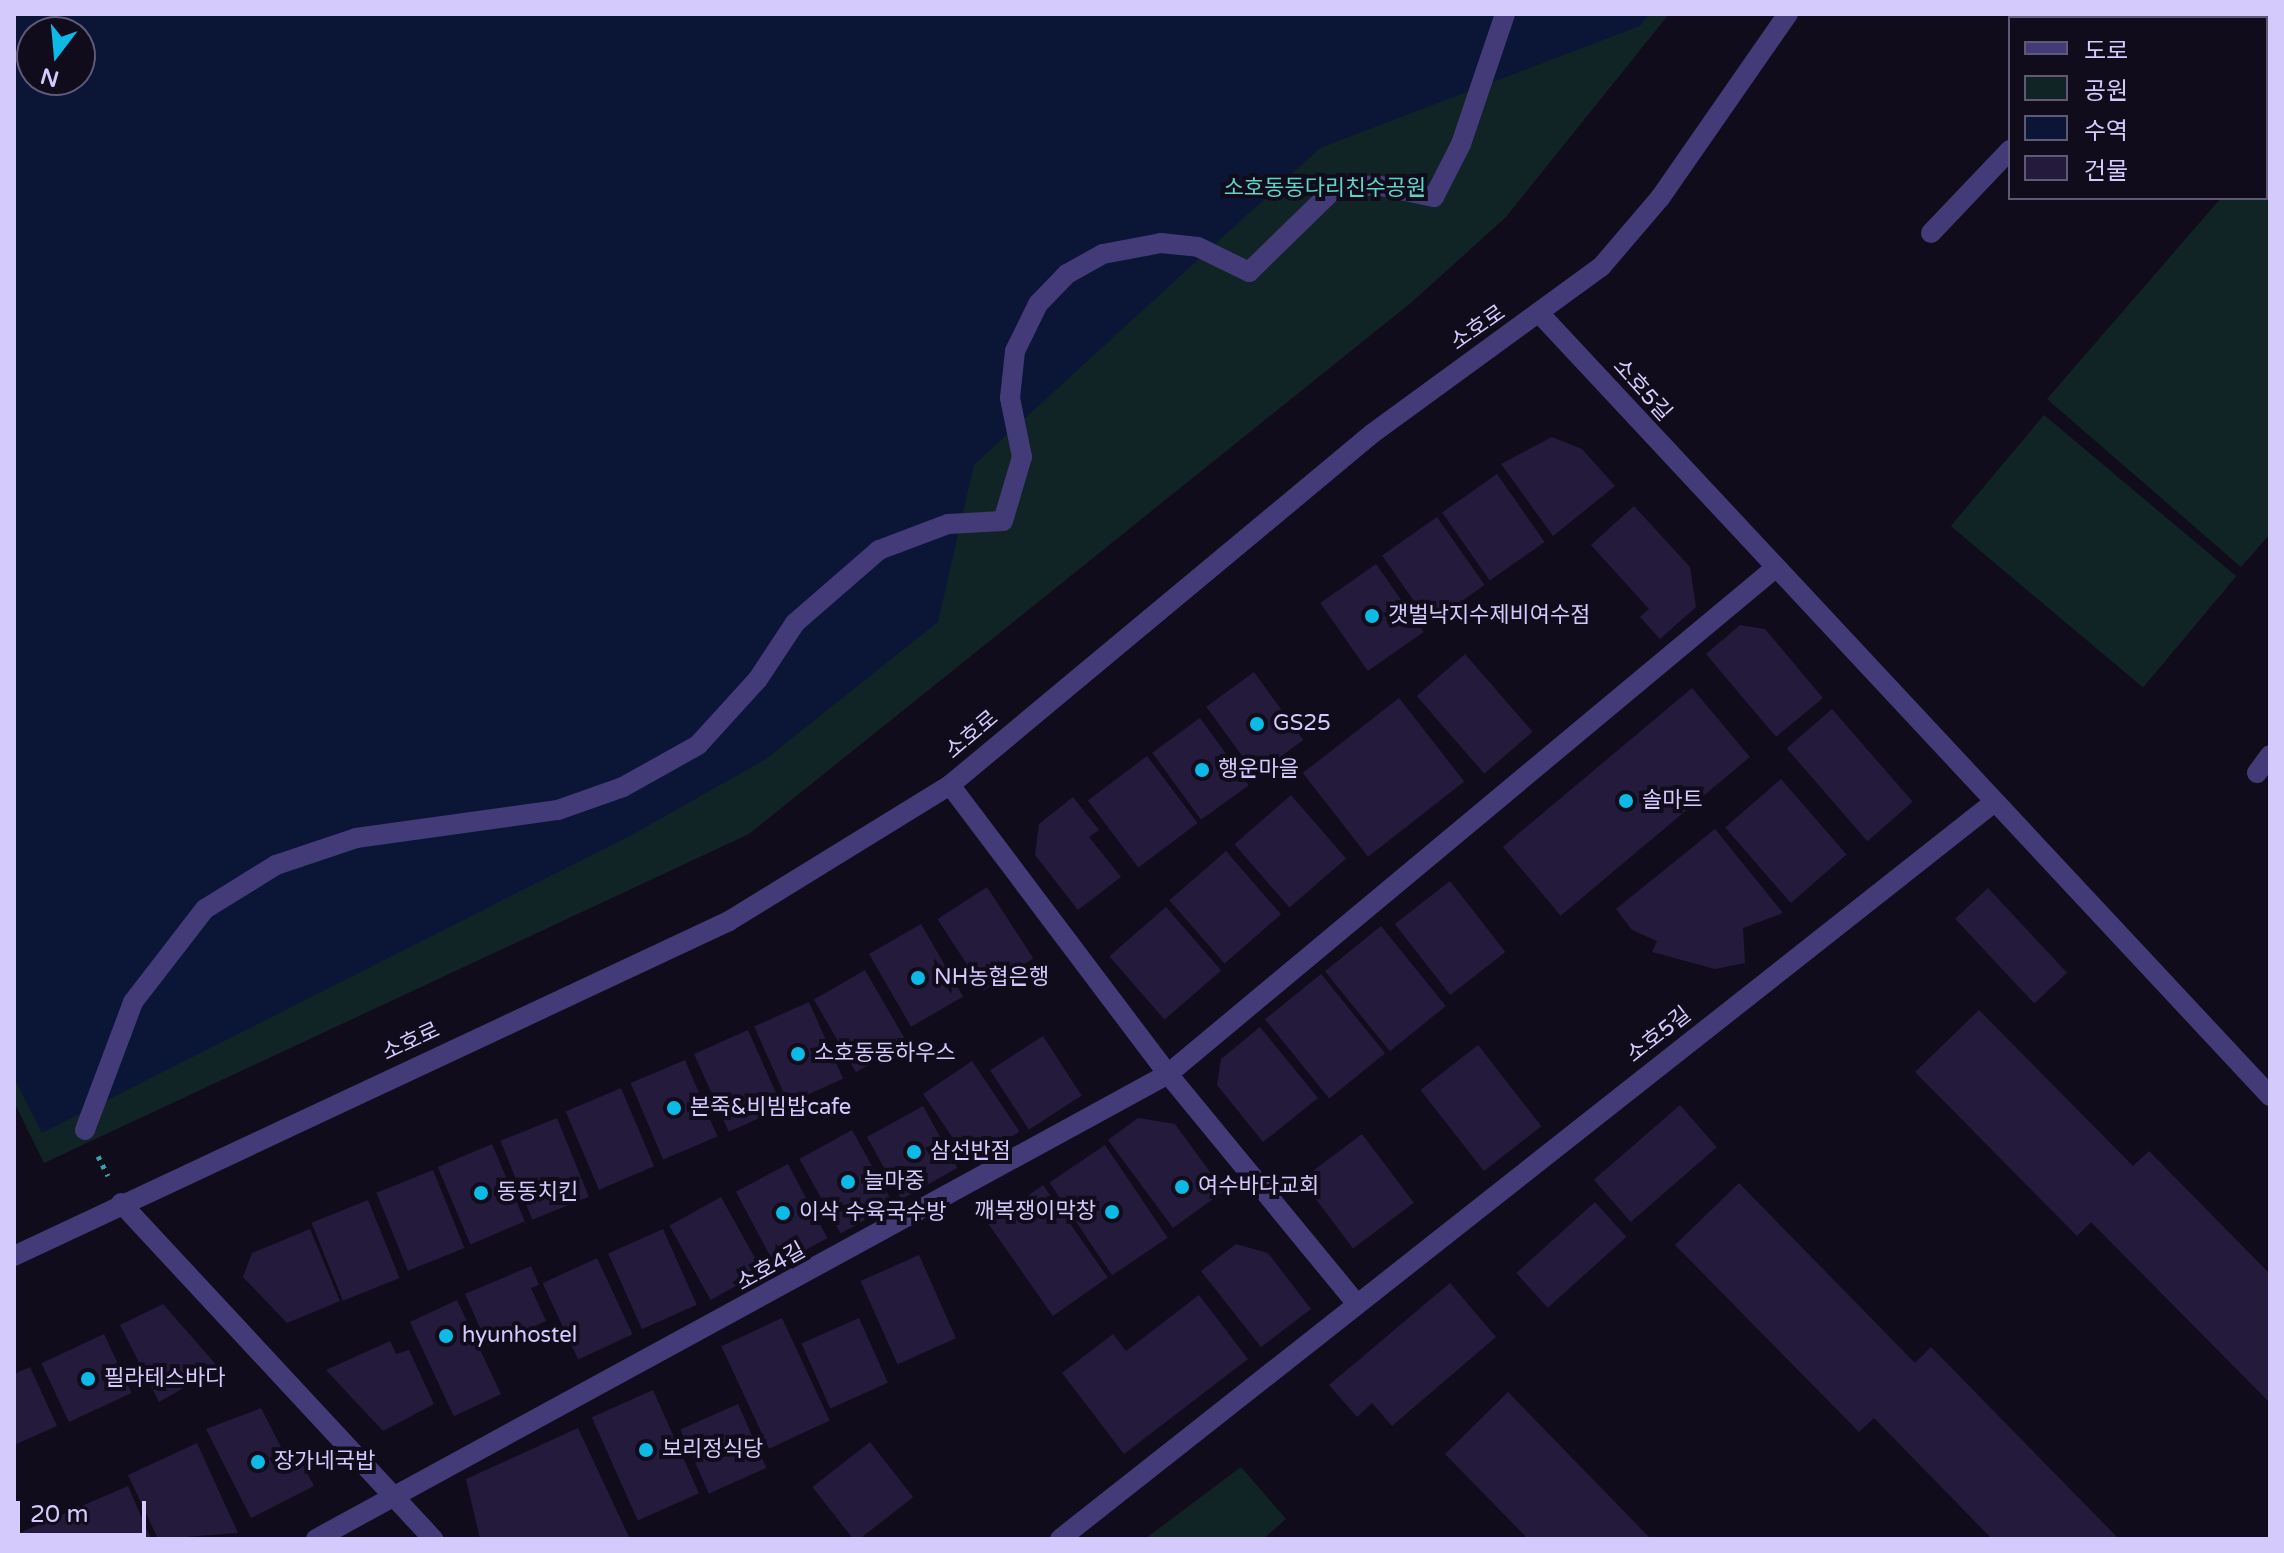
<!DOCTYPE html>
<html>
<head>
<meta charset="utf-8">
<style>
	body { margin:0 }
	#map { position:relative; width:2284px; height:1553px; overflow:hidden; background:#110c1c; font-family:"Varela Round","Noto Sans KR",sans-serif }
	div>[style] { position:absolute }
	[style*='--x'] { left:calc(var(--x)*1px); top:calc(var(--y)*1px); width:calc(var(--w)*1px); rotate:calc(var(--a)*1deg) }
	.green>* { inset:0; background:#102425; transform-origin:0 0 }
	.water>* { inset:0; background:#0b1636 }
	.building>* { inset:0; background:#241a3c; transform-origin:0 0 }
	.path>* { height:5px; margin-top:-2.5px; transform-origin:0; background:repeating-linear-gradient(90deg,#34a2a7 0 4px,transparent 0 10px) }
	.minor>* { height:20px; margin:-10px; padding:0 10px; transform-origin:10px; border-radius:10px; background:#433a78 }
	.dots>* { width:22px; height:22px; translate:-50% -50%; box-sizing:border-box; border:4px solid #110c1c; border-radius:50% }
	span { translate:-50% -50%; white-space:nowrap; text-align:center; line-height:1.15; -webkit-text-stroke:8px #110c1c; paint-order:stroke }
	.park-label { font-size:22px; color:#5cd6c4 }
	.street-label { font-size:22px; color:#d5cafc }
	.poi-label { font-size:22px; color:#d5cafc }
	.left { translate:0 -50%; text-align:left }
	.right { translate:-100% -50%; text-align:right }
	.frame { position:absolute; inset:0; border:16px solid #d5cafc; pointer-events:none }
	.legend { position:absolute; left:2008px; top:16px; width:260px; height:184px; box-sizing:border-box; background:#110c1c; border:2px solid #5f5876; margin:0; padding:10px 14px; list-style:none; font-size:24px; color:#d5cafc }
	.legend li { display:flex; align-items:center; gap:16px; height:40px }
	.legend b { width:40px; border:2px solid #5f5876 }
	.north { position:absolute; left:16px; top:16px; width:80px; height:80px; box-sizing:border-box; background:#110c1c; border:2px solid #5f5876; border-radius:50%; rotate:196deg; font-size:22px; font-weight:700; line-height:32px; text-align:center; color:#d5cafc }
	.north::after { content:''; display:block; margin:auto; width:28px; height:36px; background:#0db9e5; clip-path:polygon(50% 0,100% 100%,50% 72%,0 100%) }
	.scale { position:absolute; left:16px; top:1501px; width:130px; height:36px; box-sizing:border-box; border:4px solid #d5cafc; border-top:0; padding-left:10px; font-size:24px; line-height:28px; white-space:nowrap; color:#d5cafc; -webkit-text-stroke:6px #110c1c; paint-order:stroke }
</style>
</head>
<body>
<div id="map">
	<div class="green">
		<div style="clip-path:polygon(1313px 14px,1669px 14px,1506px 217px,1412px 302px,749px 834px,44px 1163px,14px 1102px,14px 917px)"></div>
		<div style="clip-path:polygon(2270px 78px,2270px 534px,2241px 567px,2047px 399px,2221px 198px,2266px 198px)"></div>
		<div style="left:2044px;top:415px;width:251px;height:145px;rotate:40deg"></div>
		<div style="clip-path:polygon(1241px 1467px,1286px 1519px,1263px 1539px,1145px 1539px)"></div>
	</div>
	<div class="water">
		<div style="clip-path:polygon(evenodd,14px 14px,1649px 14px,1640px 26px,1320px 148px,974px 465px,938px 622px,766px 759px,630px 836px,42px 1133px,14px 1078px,14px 14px,32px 32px,80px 32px,80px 80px,32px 80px,32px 32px)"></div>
	</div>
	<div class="building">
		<div style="clip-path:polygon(1552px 437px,1582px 449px,1615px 486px,1553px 536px,1501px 464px)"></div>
		<div style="left:1497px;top:474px;width:83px;height:67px;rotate:55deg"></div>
		<div style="clip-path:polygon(1634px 506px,1690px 567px,1696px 607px,1660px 639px,1640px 617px,1649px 609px,1591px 545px)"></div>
		<div style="left:1437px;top:517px;width:83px;height:67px;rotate:55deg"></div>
		<div style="left:1376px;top:564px;width:83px;height:68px;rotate:55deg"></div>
		<div style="clip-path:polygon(1740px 625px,1765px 629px,1823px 698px,1776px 737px,1706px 654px)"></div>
		<div style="left:1465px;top:654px;width:103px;height:64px;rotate:49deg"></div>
		<div style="left:1254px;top:672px;width:84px;height:59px;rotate:54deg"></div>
		<div style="left:1692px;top:688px;width:90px;height:247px;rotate:50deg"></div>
		<div style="left:1399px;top:698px;width:106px;height:122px;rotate:52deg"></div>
		<div style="left:1832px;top:709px;width:123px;height:60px;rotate:49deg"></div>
		<div style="left:1200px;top:718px;width:83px;height:59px;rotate:54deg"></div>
		<div style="left:1147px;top:756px;width:84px;height:74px;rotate:53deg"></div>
		<div style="left:1781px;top:779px;width:100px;height:74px;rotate:49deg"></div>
		<div style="left:1291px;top:795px;width:84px;height:75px;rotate:49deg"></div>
		<div style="clip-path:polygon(1073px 797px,1099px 830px,1089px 837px,1121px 877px,1078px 910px,1035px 855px,1039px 824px)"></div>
		<div style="clip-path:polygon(1715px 829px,1783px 913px,1743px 928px,1745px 963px,1715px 969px,1652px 952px,1657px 941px,1632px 930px,1616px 909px)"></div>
		<div style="left:1226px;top:851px;width:84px;height:75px;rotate:49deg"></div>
		<div style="left:1450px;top:881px;width:90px;height:70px;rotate:52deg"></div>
		<div style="left:987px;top:887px;width:85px;height:59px;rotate:57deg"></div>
		<div style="left:1988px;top:888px;width:116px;height:45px;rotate:47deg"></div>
		<div style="left:1166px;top:907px;width:84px;height:75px;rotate:49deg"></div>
		<div style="left:921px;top:924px;width:84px;height:60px;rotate:60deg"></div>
		<div style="left:1381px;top:926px;width:103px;height:72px;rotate:51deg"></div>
		<div style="left:865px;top:970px;width:84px;height:59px;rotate:60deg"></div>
		<div style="left:1321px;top:974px;width:102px;height:72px;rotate:51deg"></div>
		<div style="left:809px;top:1002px;width:84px;height:60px;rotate:66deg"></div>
		<div style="clip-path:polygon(1979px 1010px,2133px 1166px,2149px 1151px,2270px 1274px,2270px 1403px,2091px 1222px,2077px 1236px,1915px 1072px)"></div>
		<div style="clip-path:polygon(1260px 1027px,1318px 1098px,1263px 1142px,1217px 1085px,1221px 1059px)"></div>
		<div style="left:748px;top:1030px;width:85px;height:59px;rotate:66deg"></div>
		<div style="left:1043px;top:1036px;width:71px;height:63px;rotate:57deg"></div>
		<div style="left:1478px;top:1045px;width:103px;height:73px;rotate:52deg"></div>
		<div style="left:685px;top:1060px;width:83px;height:59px;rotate:67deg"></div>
		<div style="left:972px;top:1061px;width:85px;height:59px;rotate:56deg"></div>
		<div style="left:621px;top:1088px;width:85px;height:60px;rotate:67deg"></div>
		<div style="left:1680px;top:1105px;width:56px;height:114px;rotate:49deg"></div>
		<div style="left:923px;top:1106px;width:71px;height:64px;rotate:61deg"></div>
		<div style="left:557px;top:1118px;width:85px;height:61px;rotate:68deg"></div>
		<div style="clip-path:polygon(1138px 1118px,1175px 1124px,1224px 1191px,1173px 1228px,1108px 1140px)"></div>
		<div style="left:852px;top:1130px;width:85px;height:60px;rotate:61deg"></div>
		<div style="left:1362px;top:1134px;width:86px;height:76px;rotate:53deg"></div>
		<div style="left:492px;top:1144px;width:84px;height:59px;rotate:67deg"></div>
		<div style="left:1105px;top:1145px;width:112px;height:67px;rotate:56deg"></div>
		<div style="left:788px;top:1164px;width:84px;height:59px;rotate:62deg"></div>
		<div style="left:433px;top:1170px;width:84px;height:61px;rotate:68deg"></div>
		<div style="clip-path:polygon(1739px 1183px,1915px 1363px,1931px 1347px,2119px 1539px,1992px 1539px,1874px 1418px,1859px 1432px,1675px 1245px)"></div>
		<div style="left:1043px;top:1185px;width:113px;height:67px;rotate:55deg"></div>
		<div style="left:721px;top:1197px;width:85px;height:59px;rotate:61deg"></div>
		<div style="left:368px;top:1200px;width:84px;height:61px;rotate:68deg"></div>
		<div style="left:1595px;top:1202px;width:47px;height:106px;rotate:48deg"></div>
		<div style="clip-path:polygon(310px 1229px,340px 1301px,287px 1323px,243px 1277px,252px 1253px)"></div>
		<div style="left:663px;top:1229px;width:83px;height:60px;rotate:66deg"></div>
		<div style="clip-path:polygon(1236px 1244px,1268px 1253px,1311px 1309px,1261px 1347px,1201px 1271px)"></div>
		<div style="left:919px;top:1255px;width:91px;height:64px;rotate:66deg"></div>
		<div style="left:597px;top:1258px;width:84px;height:60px;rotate:65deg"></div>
		<div style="clip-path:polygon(531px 1266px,539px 1285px,531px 1288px,546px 1321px,488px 1346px,465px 1294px)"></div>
		<div style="clip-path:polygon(1450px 1283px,1496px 1337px,1392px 1426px,1372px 1403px,1357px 1417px,1329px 1385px)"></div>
		<div style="clip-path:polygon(1199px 1295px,1248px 1359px,1124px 1454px,1062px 1373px,1113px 1334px,1126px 1351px)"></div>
		<div style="left:457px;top:1300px;width:104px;height:52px;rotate:65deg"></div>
		<div style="clip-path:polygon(163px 1304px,219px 1368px,159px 1402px,120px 1325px)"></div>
		<div style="left:782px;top:1318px;width:113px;height:67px;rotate:65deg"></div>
		<div style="left:859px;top:1318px;width:71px;height:63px;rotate:66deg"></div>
		<div style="left:104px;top:1334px;width:65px;height:69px;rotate:65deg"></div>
		<div style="clip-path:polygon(390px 1341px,396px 1354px,409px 1350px,434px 1404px,383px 1431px,326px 1370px)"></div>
		<div style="clip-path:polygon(30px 1367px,57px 1426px,14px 1445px,14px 1374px)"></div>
		<div style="left:653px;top:1390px;width:113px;height:67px;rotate:66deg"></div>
		<div style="clip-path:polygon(1508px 1392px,1651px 1539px,1528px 1539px,1445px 1454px)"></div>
		<div style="left:738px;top:1404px;width:70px;height:63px;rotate:66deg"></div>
		<div style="clip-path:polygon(261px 1408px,283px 1451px,293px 1446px,314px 1486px,251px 1518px,206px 1429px)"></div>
		<div style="clip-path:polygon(578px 1428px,630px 1539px,480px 1539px,466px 1479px)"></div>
		<div style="left:870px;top:1442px;width:70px;height:73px;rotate:52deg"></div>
		<div style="clip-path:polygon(197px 1443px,238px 1533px,158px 1539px,128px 1475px)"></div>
		<div style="clip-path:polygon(128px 1486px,151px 1539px,19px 1539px,17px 1534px)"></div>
	</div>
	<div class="path">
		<div style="--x:98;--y:1156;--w:22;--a:63"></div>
	</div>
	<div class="minor">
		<div style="--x:2141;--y:18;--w:6;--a:-39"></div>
		<div style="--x:1931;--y:233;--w:115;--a:-46.4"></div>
		<div style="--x:1540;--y:314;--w:1070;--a:46.97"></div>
		<div style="--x:2257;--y:773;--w:22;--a:-54"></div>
		<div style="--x:950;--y:785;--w:362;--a:53"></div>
		<div style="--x:1168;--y:1074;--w:296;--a:50.6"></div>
		<div style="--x:85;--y:1130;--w:137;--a:-69.4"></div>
		<div style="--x:133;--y:1002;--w:118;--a:-52.3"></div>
		<div style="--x:205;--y:909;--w:84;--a:-31.8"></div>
		<div style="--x:276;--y:865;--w:84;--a:-18.6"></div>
		<div style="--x:356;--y:838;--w:204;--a:-7.9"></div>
		<div style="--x:558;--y:810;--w:69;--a:-19.5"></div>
		<div style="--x:623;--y:787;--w:86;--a:-29.2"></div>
		<div style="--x:698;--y:745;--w:89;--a:-47.7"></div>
		<div style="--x:758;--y:679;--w:67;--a:-56.5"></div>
		<div style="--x:795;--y:623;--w:111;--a:-41"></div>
		<div style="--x:879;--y:550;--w:74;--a:-20.6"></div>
		<div style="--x:948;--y:524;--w:55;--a:-3.1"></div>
		<div style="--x:1003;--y:521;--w:67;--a:-73.5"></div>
		<div style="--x:1022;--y:457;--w:60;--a:-101.5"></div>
		<div style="--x:1010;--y:398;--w:47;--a:-83.9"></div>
		<div style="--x:1015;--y:351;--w:52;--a:-63.9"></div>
		<div style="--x:1038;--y:304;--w:42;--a:-46"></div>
		<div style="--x:1067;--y:274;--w:41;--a:-29.1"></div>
		<div style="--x:1103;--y:254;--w:59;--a:-10.7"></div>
		<div style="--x:1161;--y:243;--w:37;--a:6"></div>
		<div style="--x:1198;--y:247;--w:57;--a:26.1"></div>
		<div style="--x:1249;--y:272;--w:117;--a:-44.3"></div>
		<div style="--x:1333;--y:190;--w:43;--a:-6.6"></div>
		<div style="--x:1376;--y:185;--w:59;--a:11.7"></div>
		<div style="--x:1434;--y:197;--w:59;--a:-63"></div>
		<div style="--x:1461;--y:144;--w:137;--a:-71.3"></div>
		<div style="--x:121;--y:1203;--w:459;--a:47.1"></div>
		<div style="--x:14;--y:1256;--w:790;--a:-25.1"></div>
		<div style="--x:729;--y:921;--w:259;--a:-31.6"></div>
		<div style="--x:950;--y:785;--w:550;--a:-39.77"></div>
		<div style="--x:1373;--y:433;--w:282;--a:-36.1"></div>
		<div style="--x:1601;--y:267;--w:91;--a:-49.5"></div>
		<div style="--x:1660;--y:198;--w:224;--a:-55.2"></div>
		<div style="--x:316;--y:1539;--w:971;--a:-28.62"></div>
		<div style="--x:1168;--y:1074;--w:789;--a:-39.81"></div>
		<div style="--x:1060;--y:1539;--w:1187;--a:-38.26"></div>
	</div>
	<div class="dots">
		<div style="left:1372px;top:616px;background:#0db9e5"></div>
		<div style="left:1257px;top:724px;background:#0db9e5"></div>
		<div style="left:1202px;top:770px;background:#0db9e5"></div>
		<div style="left:1626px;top:801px;background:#0db9e5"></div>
		<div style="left:918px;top:978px;background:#0db9e5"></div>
		<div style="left:798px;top:1054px;background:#0db9e5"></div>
		<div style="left:674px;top:1108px;background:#0db9e5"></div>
		<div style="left:914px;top:1152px;background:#0db9e5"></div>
		<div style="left:848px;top:1182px;background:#0db9e5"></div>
		<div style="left:1182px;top:1187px;background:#0db9e5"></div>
		<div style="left:481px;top:1193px;background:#0db9e5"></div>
		<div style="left:1112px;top:1212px;background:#0db9e5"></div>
		<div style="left:783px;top:1213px;background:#0db9e5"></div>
		<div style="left:446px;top:1336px;background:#0db9e5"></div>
		<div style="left:88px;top:1379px;background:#0db9e5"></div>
		<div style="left:646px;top:1450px;background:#0db9e5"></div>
		<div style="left:258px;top:1462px;background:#0db9e5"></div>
	</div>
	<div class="park-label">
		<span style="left:1325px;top:189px">소호동동다리친수공원</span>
	</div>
	<div class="street-label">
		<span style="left:1478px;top:328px;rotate:-35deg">소호로</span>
		<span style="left:1642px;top:390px;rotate:48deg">소호5길</span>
		<span style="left:972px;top:735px;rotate:-40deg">소호로</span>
		<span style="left:1659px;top:1035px;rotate:-38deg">소호5길</span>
		<span style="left:411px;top:1042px;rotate:-25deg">소호로</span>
		<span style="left:771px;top:1267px;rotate:-29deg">소호4길</span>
	</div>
	<div class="poi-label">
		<span class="left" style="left:1388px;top:616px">갯벌낙지수제비여수점</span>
		<span class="left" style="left:1273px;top:724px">GS25</span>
		<span class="left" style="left:1218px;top:770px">행운마을</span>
		<span class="left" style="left:1642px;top:801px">솔마트</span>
		<span class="left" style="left:934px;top:978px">NH농협은행</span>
		<span class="left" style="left:814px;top:1054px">소호동동하우스</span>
		<span class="left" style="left:690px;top:1108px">본죽&amp;비빔밥cafe</span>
		<span class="left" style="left:930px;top:1152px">삼선반점</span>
		<span class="left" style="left:864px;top:1182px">늘마중</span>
		<span class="left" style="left:1198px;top:1187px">여수바다교회</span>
		<span class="left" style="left:497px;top:1193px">동동치킨</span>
		<span class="right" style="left:1096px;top:1212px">깨복쟁이막창</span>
		<span class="left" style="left:799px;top:1213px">이삭 수육국수방</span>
		<span class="left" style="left:462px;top:1336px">hyunhostel</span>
		<span class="left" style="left:104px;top:1379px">필라테스바다</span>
		<span class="left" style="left:662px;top:1450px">보리정식당</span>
		<span class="left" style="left:274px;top:1462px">장가네국밥</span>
	</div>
	<div class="frame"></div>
	<ul class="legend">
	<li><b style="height:10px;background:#433a78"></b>도로</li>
	<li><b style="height:22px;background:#102425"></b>공원</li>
	<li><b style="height:22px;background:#0b1636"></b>수역</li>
	<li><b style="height:22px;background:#241a3c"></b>건물</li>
	</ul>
	<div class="north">N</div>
	<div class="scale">20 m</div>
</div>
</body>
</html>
